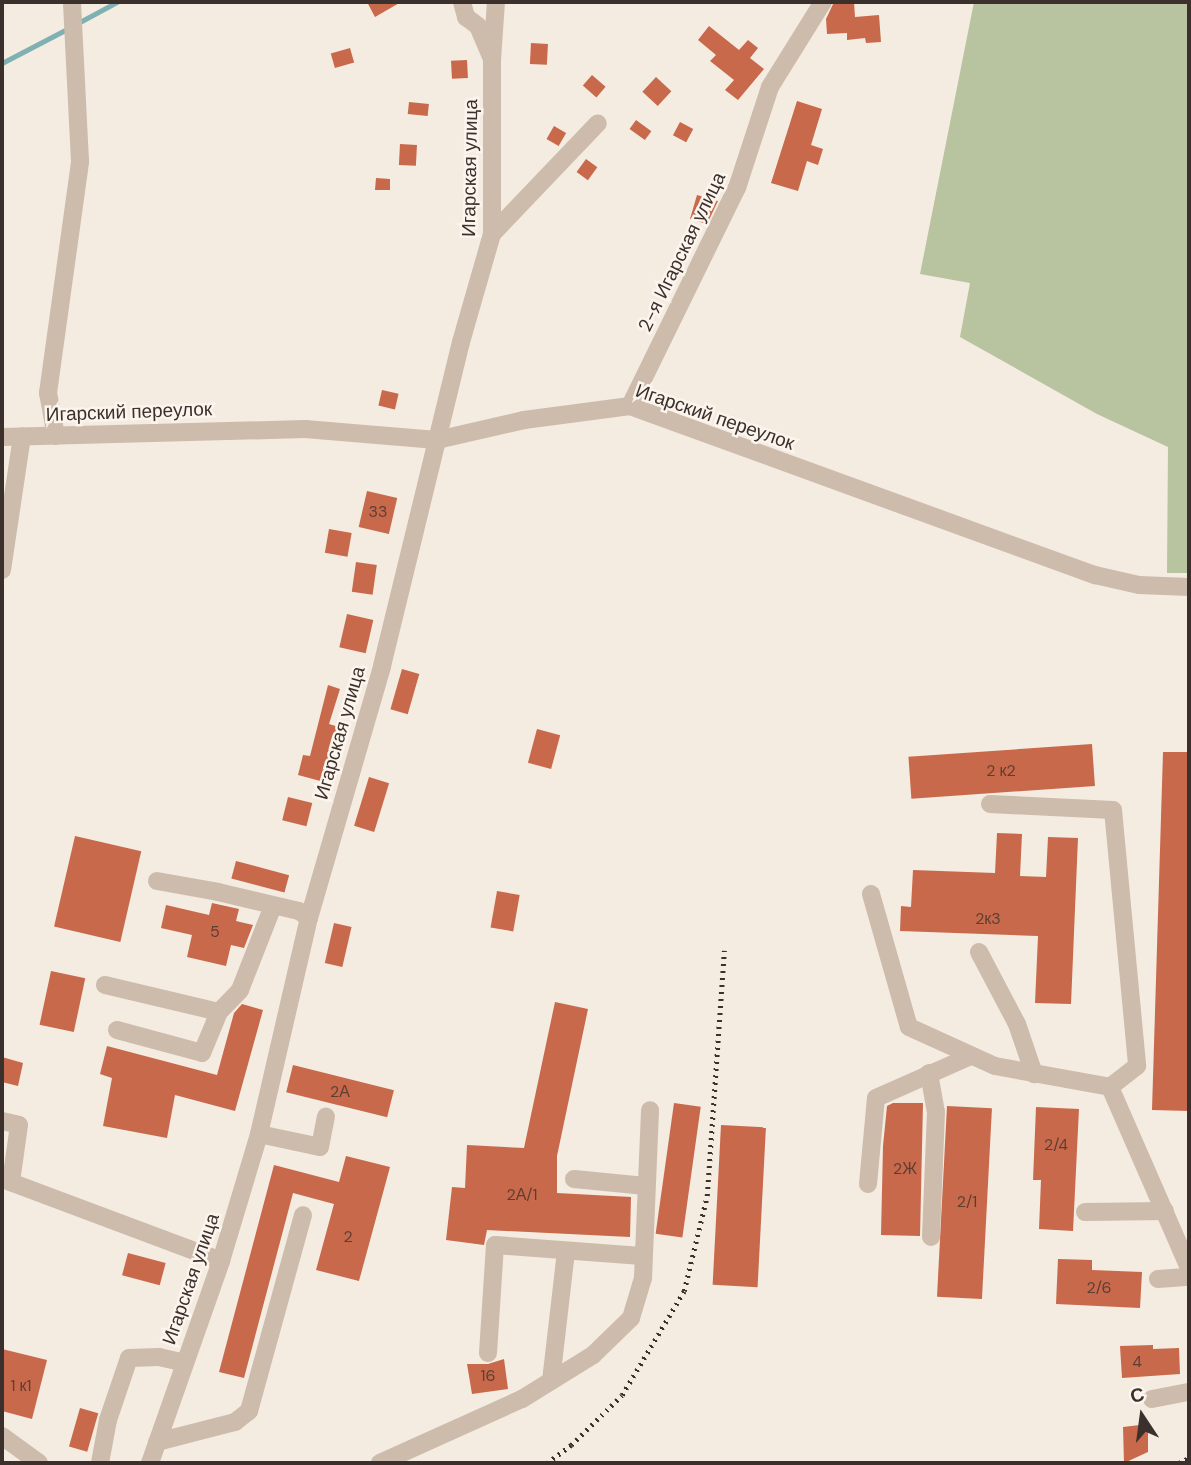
<!DOCTYPE html>
<html>
<head>
<meta charset="utf-8">
<style>
	body { margin:0 }
	#map { position:relative; width:1191px; height:1465px; overflow:hidden; background:#f4ebe1; font-family:"DM Sans",sans-serif }
	div>[style] { position:absolute }
	[style*='--x'] { left:calc(var(--x)*1px); top:calc(var(--y)*1px); width:calc(var(--w)*1px); rotate:calc(var(--a)*1deg) }
	.green>* { inset:0; background:#b8c4a0 }
	.stream>* { height:4.5px; margin:-2.25px; padding:0 2.25px; transform-origin:2.25px; border-radius:2.25px; background:#7fb0b2 }
	.building>* { inset:0; background:#c8694b; transform-origin:0 0 }
	.minor>* { height:18px; margin:-9px; padding:0 9px; transform-origin:9px; border-radius:9px; background:#cdbbac }
	.rail>* { height:4.5px; margin-top:-2.25px; transform-origin:0; background:repeating-linear-gradient(90deg,#3b302b 0 2px,transparent 0 7px) }
	span { translate:-50% -50%; white-space:nowrap; text-align:center; line-height:1.15; -webkit-text-stroke:5px #fbf5ee; paint-order:stroke }
	.number-label { font-size:16px; color:#5e3e33 }
	.number-label span { -webkit-text-stroke-width:0 }
	.street-label { font-size:19px; color:#3b302b }
	.frame { position:absolute; inset:0; border:4px solid #3b302b; pointer-events:none }
	.north { position:absolute; left:1107px; top:1381px; width:70px; height:70px; -webkit-text-stroke:5px #fbf5ee; paint-order:stroke; rotate:347deg; font-size:19px; font-weight:700; line-height:28px; text-align:center; color:#3b302b }
	.north::after { content:''; display:block; margin:auto; width:24px; height:32px; background:#3b302b; clip-path:polygon(50% 0,100% 100%,50% 72%,0 100%) }
</style>
</head>
<body>
<div id="map">
	<div class="green">
		<div style="clip-path:polygon(974px 2px,1189px 2px,1189px 573px,1167px 573px,1168px 447px,1097px 414px,960px 337px,970px 283px,920px 274px)"></div>
	</div>
	<div class="stream">
		<div style="--x:78;--y:23;--w:44;--a:-28.3"></div>
		<div style="--x:2;--y:63;--w:73;--a:-27.6"></div>
	</div>
	<div class="building">
		<div style="clip-path:polygon(367px 2px,401px 2px,375px 17px)"></div>
		<div style="clip-path:polygon(834px 2px,854px 2px,855px 17px,879px 15px,881px 42px,866px 43px,865px 38px,847px 40px,847px 33px,827px 34px,826px 19px)"></div>
		<div style="clip-path:polygon(709px 26px,739px 50px,748px 40px,758px 48px,750px 58px,764px 69px,738px 100px,725px 90px,734px 80px,710px 61px,716px 55px,698px 40px)"></div>
		<div style="left:531px;top:43px;width:17px;height:21px;rotate:3deg"></div>
		<div style="left:350px;top:48px;width:15px;height:20px;rotate:74deg"></div>
		<div style="left:467px;top:60px;width:18px;height:16px;rotate:87deg"></div>
		<div style="left:592px;top:75px;width:18px;height:14px;rotate:41deg"></div>
		<div style="left:656px;top:77px;width:21px;height:20px;rotate:43deg"></div>
		<div style="clip-path:polygon(797px 101px,822px 109px,811px 145px,823px 149px,818px 165px,807px 161px,798px 191px,771px 183px)"></div>
		<div style="left:409px;top:102px;width:20px;height:12px;rotate:6deg"></div>
		<div style="left:636px;top:120px;width:19px;height:11px;rotate:36deg"></div>
		<div style="left:680px;top:122px;width:15px;height:15px;rotate:28deg"></div>
		<div style="left:554px;top:126px;width:14px;height:15px;rotate:30deg"></div>
		<div style="left:400px;top:144px;width:17px;height:21px;rotate:3deg"></div>
		<div style="left:586px;top:159px;width:14px;height:16px;rotate:36deg"></div>
		<div style="clip-path:polygon(376px 178px,390px 179px,390px 190px,375px 190px)"></div>
		<div style="clip-path:polygon(697px 195px,718px 201px,707px 224px,690px 219px)"></div>
		<div style="left:382px;top:390px;width:17px;height:16px;rotate:13deg"></div>
		<div style="left:367px;top:491px;width:31px;height:37px;rotate:13deg"></div>
		<div style="left:329px;top:529px;width:23px;height:24px;rotate:10deg"></div>
		<div style="left:356px;top:562px;width:21px;height:30px;rotate:8deg"></div>
		<div style="left:347px;top:614px;width:27px;height:34px;rotate:13deg"></div>
		<div style="left:402px;top:669px;width:18px;height:42px;rotate:16deg"></div>
		<div style="clip-path:polygon(328px 685px,340px 689px,329px 724px,339px 727px,324px 782px,298px 775px,303px 755px,310px 756px)"></div>
		<div style="left:537px;top:729px;width:24px;height:35px;rotate:15deg"></div>
		<div style="left:1092px;top:744px;width:42px;height:184px;rotate:86deg"></div>
		<div style="clip-path:polygon(1163px 752px,1189px 752px,1189px 1111px,1152px 1110px)"></div>
		<div style="left:369px;top:777px;width:21px;height:51px;rotate:17deg"></div>
		<div style="left:288px;top:797px;width:25px;height:24px;rotate:14deg"></div>
		<div style="clip-path:polygon(997px 833px,1022px 834px,1020px 876px,1046px 877px,1048px 837px,1078px 838px,1071px 1004px,1035px 1003px,1038px 936px,900px 931px,901px 906px,911px 907px,913px 870px,995px 873px)"></div>
		<div style="left:75px;top:836px;width:68px;height:93px;rotate:13deg"></div>
		<div style="left:236px;top:861px;width:55px;height:18px;rotate:15deg"></div>
		<div style="left:497px;top:891px;width:23px;height:37px;rotate:10deg"></div>
		<div style="clip-path:polygon(212px 903px,239px 909px,236px 921px,253px 925px,244px 948px,231px 945px,226px 966px,187px 957px,192px 935px,161px 928px,166px 905px,209px 915px)"></div>
		<div style="left:334px;top:923px;width:18px;height:41px;rotate:13deg"></div>
		<div style="left:51px;top:971px;width:35px;height:55px;rotate:12deg"></div>
		<div style="clip-path:polygon(555px 1002px,588px 1009px,557px 1156px,557px 1193px,631px 1197px,630px 1237px,487px 1230px,484px 1245px,446px 1240px,452px 1187px,465px 1188px,467px 1145px,524px 1148px)"></div>
		<div style="clip-path:polygon(242px 1004px,263px 1010px,235px 1111px,175px 1095px,167px 1138px,103px 1126px,112px 1078px,100px 1074px,107px 1046px,217px 1075px,234px 1013px)"></div>
		<div style="clip-path:polygon(2px 1057px,23px 1063px,18px 1086px,2px 1082px)"></div>
		<div style="left:293px;top:1065px;width:104px;height:28px;rotate:14deg"></div>
		<div style="left:674px;top:1103px;width:27px;height:132px;rotate:8deg"></div>
		<div style="clip-path:polygon(893px 1103px,923px 1103px,920px 1236px,881px 1235px,883px 1146px,887px 1106px)"></div>
		<div style="left:947px;top:1106px;width:45px;height:191px;rotate:3deg"></div>
		<div style="clip-path:polygon(1036px 1107px,1079px 1109px,1073px 1231px,1039px 1229px,1041px 1180px,1033px 1180px)"></div>
		<div style="left:721px;top:1125px;width:45px;height:160px;rotate:3deg"></div>
		<div style="clip-path:polygon(346px 1156px,390px 1167px,359px 1281px,316px 1270px,334px 1204px,293px 1193px,244px 1378px,219px 1372px,274px 1165px,339px 1182px)"></div>
		<div style="left:128px;top:1253px;width:39px;height:23px;rotate:15deg"></div>
		<div style="clip-path:polygon(1058px 1259px,1092px 1260px,1092px 1270px,1142px 1272px,1140px 1308px,1056px 1304px)"></div>
		<div style="clip-path:polygon(1153px 1345px,1153px 1349px,1179px 1348px,1180px 1374px,1122px 1378px,1120px 1346px)"></div>
		<div style="clip-path:polygon(2px 1349px,47px 1360px,32px 1419px,2px 1411px)"></div>
		<div style="clip-path:polygon(504px 1359px,508px 1389px,472px 1394px,467px 1364px,488px 1364px)"></div>
		<div style="left:80px;top:1408px;width:19px;height:40px;rotate:16deg"></div>
		<div style="clip-path:polygon(1148px 1424px,1148px 1452px,1124px 1463px,1123px 1427px)"></div>
	</div>
	<div class="minor">
		<div style="--x:462;--y:2;--w:16;--a:75"></div>
		<div style="--x:466;--y:17;--w:15;--a:37"></div>
		<div style="--x:478;--y:26;--w:33;--a:67"></div>
		<div style="--x:492;--y:234;--w:153;--a:-46.3"></div>
		<div style="--x:630;--y:406;--w:243;--a:-63.9"></div>
		<div style="--x:737;--y:188;--w:106;--a:-71.9"></div>
		<div style="--x:770;--y:87;--w:100;--a:-58.1"></div>
		<div style="--x:56;--y:436;--w:44;--a:-100.5"></div>
		<div style="--x:48;--y:393;--w:234;--a:-82.1"></div>
		<div style="--x:80;--y:161;--w:159;--a:-92.9"></div>
		<div style="--x:2;--y:437;--w:303;--a:-1.5"></div>
		<div style="--x:305;--y:429;--w:132;--a:4.8"></div>
		<div style="--x:437;--y:440;--w:89;--a:-12.9"></div>
		<div style="--x:524;--y:420;--w:107;--a:-7.5"></div>
		<div style="--x:630;--y:406;--w:495;--a:20"></div>
		<div style="--x:1095;--y:575;--w:45;--a:12.8"></div>
		<div style="--x:1139;--y:585;--w:50;--a:2.3"></div>
		<div style="--x:2;--y:570;--w:135;--a:-81.5"></div>
		<div style="--x:990;--y:804;--w:123;--a:2.8"></div>
		<div style="--x:1113;--y:810;--w:257;--a:84.6"></div>
		<div style="--x:1137;--y:1066;--w:34;--a:142"></div>
		<div style="--x:157;--y:881;--w:62;--a:10.2"></div>
		<div style="--x:218;--y:892;--w:83;--a:13.2"></div>
		<div style="--x:299;--y:911;--w:12;--a:35"></div>
		<div style="--x:871;--y:894;--w:138;--a:74.1"></div>
		<div style="--x:909;--y:1027;--w:94;--a:24.4"></div>
		<div style="--x:995;--y:1066;--w:117;--a:10.3"></div>
		<div style="--x:1110;--y:1087;--w:197;--a:66.4"></div>
		<div style="--x:979;--y:952;--w:81;--a:62.2"></div>
		<div style="--x:1017;--y:1024;--w:53;--a:71.2"></div>
		<div style="--x:105;--y:985;--w:117;--a:13.3"></div>
		<div style="--x:219;--y:1012;--w:30;--a:-46"></div>
		<div style="--x:240;--y:990;--w:90;--a:-68.6"></div>
		<div style="--x:117;--y:1030;--w:88;--a:15.1"></div>
		<div style="--x:202;--y:1053;--w:44;--a:-67.5"></div>
		<div style="--x:929;--y:1073;--w:40;--a:80"></div>
		<div style="--x:936;--y:1112;--w:125;--a:92.3"></div>
		<div style="--x:2;--y:1121;--w:17;--a:13"></div>
		<div style="--x:19;--y:1125;--w:58;--a:98"></div>
		<div style="--x:259;--y:1134;--w:62;--a:12"></div>
		<div style="--x:320;--y:1147;--w:31;--a:-79"></div>
		<div style="--x:2;--y:1179;--w:234;--a:20.5"></div>
		<div style="--x:574;--y:1179;--w:72;--a:5.6"></div>
		<div style="--x:868;--y:1184;--w:86;--a:-84.7"></div>
		<div style="--x:876;--y:1098;--w:104;--a:-23.9"></div>
		<div style="--x:1085;--y:1212;--w:80;--a:-0.7"></div>
		<div style="--x:1158;--y:1279;--w:31;--a:-4"></div>
		<div style="--x:488;--y:1353;--w:108;--a:-86.3"></div>
		<div style="--x:495;--y:1245;--w:147;--a:4.3"></div>
		<div style="--x:551;--y:1381;--w:131;--a:-83.4"></div>
		<div style="--x:1152;--y:1399;--w:38;--a:-11"></div>
		<div style="--x:2;--y:1436;--w:46;--a:36.1"></div>
		<div style="--x:157;--y:1442;--w:81;--a:-14.4"></div>
		<div style="--x:235;--y:1422;--w:18;--a:-38"></div>
		<div style="--x:249;--y:1411;--w:203;--a:-74.6"></div>
		<div style="--x:100;--y:1463;--w:44;--a:-79.5"></div>
		<div style="--x:108;--y:1420;--w:65;--a:-71.3"></div>
		<div style="--x:129;--y:1358;--w:30;--a:-2"></div>
		<div style="--x:159;--y:1357;--w:26;--a:13"></div>
		<div style="--x:150;--y:1463;--w:214;--a:-70.6"></div>
		<div style="--x:221;--y:1261;--w:133;--a:-73.3"></div>
		<div style="--x:259;--y:1134;--w:222;--a:-77"></div>
		<div style="--x:309;--y:918;--w:262;--a:-73.8"></div>
		<div style="--x:382;--y:666;--w:333;--a:-76.3"></div>
		<div style="--x:461;--y:342;--w:112;--a:-74"></div>
		<div style="--x:492;--y:234;--w:174;--a:-90"></div>
		<div style="--x:492;--y:60;--w:58;--a:-86.1"></div>
		<div style="--x:380;--y:1463;--w:156;--a:-24.3"></div>
		<div style="--x:522;--y:1399;--w:84;--a:-31.8"></div>
		<div style="--x:593;--y:1355;--w:53;--a:-44.2"></div>
		<div style="--x:631;--y:1318;--w:42;--a:-73.3"></div>
		<div style="--x:643;--y:1278;--w:168;--a:-87.6"></div>
	</div>
	<div class="rail">
		<div style="--x:547;--y:1463;--w:30;--a:-37"></div>
		<div style="--x:571;--y:1445;--w:71;--a:-44.4"></div>
		<div style="--x:622;--y:1395;--w:121;--a:-59.2"></div>
		<div style="--x:684;--y:1291;--w:98;--a:-76.4"></div>
		<div style="--x:707;--y:1196;--w:246;--a:-86"></div>
		<div style="--x:1179;--y:1463;--w:11;--a:-27"></div>
	</div>
	<div class="number-label">
		<span style="left:378px;top:512px">33</span>
		<span style="left:1001px;top:771px">2 к2</span>
		<span style="left:988px;top:919px">2к3</span>
		<span style="left:215px;top:932px">5</span>
		<span style="left:340px;top:1092px">2А</span>
		<span style="left:1056px;top:1145px">2/4</span>
		<span style="left:905px;top:1169px">2Ж</span>
		<span style="left:522px;top:1195px">2А/1</span>
		<span style="left:967px;top:1202px">2/1</span>
		<span style="left:348px;top:1237px">2</span>
		<span style="left:1099px;top:1288px">2/6</span>
		<span style="left:1137px;top:1362px">4</span>
		<span style="left:488px;top:1376px">16</span>
		<span style="left:21px;top:1386px">1 к1</span>
	</div>
	<div class="street-label">
		<span style="left:470px;top:168px;rotate:-89deg">Игарская улица</span>
		<span style="left:682px;top:252px;rotate:-64deg">2-я Игарская улица</span>
		<span style="left:129px;top:412px;rotate:-2deg">Игарский переулок</span>
		<span style="left:715px;top:417px;rotate:19deg">Игарский переулок</span>
		<span style="left:340px;top:733px;rotate:-74deg">Игарская улица</span>
		<span style="left:191px;top:1279px;rotate:-71deg">Игарская улица</span>
	</div>
	<div class="frame"></div>
	<div class="north">С</div>
</div>
</body>
</html>
